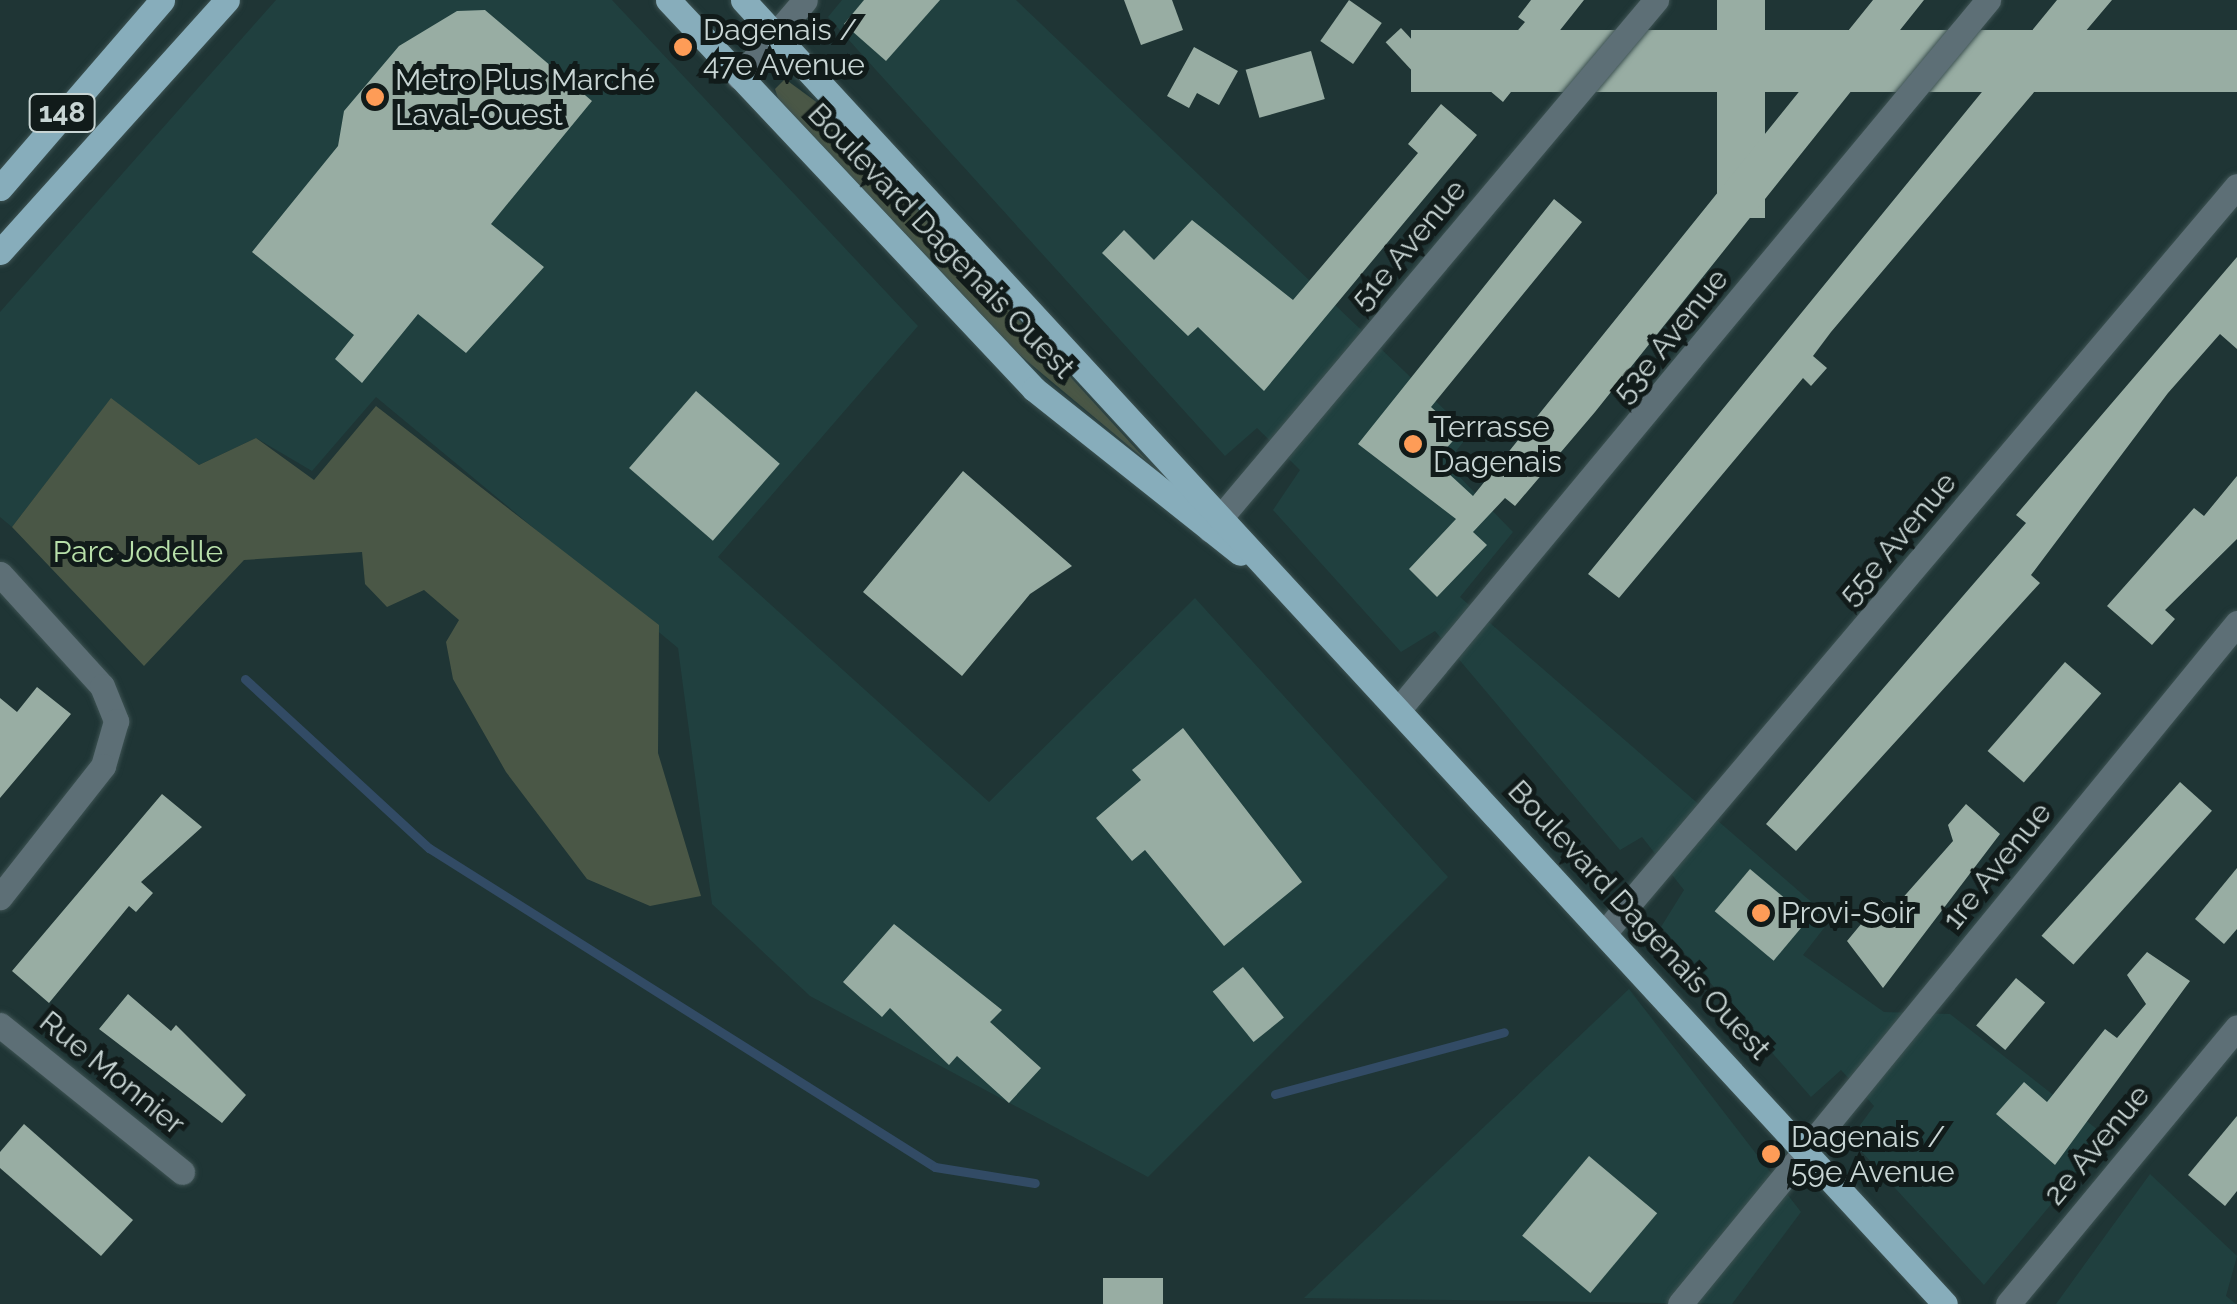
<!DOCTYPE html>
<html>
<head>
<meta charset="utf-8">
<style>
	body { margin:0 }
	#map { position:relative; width:2237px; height:1304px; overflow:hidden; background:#1f3535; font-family:Raleway,sans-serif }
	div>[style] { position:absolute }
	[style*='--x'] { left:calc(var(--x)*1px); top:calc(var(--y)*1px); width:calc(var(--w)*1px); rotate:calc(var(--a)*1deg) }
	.built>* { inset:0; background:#20403f }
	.green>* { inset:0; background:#4a5746 }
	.stream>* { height:9px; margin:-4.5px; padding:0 4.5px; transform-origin:4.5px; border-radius:4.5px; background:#324b65 }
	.building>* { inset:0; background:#98ada3; transform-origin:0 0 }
	.roads { filter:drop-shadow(0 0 2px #3d5252) drop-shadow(0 0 2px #3d5252) }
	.minor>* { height:25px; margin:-12.5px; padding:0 12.5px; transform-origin:12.5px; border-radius:12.5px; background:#5d6f76 }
	.major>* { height:25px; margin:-12.5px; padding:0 12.5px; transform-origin:12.5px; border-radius:12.5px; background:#87adbb }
	.dots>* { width:28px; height:28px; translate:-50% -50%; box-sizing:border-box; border:5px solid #111b1a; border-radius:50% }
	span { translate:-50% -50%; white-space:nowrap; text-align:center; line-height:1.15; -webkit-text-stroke:10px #111b1a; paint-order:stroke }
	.shield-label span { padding:2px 8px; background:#111b1a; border:2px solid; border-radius:8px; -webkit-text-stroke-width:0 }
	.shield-label { font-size:28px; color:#c8d5d4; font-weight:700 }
	.poi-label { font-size:30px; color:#c8d5d4 }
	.left { translate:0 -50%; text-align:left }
	.street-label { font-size:30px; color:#c8d5d4 }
	.park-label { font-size:30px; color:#b8e0aa }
</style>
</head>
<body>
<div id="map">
	<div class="built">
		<div style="clip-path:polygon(276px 0,612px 0,918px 326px,718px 557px,989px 802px,1195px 598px,1448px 877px,1148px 1177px,810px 996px,712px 904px,678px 648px,376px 397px,312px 471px,256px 438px,199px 465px,111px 399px,12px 527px,0 517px,0 312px)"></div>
		<div style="clip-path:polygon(842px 0,1016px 0,1470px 434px,1446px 463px,1513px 532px,1460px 597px,1831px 919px,1803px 955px,1884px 1012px,1950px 1014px,2107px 1137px,1984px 1285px,1850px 1139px,1874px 1106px,1841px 1070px,1811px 1097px,1661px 927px,1684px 890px,1642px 837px,1620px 850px,1435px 631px,1401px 652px,1273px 510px,1300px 470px,1257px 428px,1225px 456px,828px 17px)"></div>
		<div style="clip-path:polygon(1629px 989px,1801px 1212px,1732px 1304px,1304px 1298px)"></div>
		<div style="clip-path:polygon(2150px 1174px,2237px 1256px,2226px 1296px,2236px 1304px,2056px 1304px)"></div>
	</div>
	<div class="green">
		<div style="clip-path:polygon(785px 79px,826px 109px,1148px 462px,1009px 346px,780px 104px,775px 89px)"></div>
		<div style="clip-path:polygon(111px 398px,199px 465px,256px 438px,314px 480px,376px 406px,659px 625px,658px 753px,701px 896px,650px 906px,587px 879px,506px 772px,453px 679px,446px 642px,459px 620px,424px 590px,387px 607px,365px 584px,362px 552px,244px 560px,144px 666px,12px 527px)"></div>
	</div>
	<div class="stream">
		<div style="--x:245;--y:679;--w:250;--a:42.6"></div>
		<div style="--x:429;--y:848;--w:598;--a:32.23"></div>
		<div style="--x:935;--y:1167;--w:101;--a:9.1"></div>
		<div style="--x:1275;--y:1094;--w:237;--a:-15.1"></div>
	</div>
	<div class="building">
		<div style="clip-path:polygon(864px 0,940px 0,886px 61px,844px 24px)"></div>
		<div style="clip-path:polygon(1124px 0,1172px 0,1183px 30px,1141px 45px)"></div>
		<div style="left:1349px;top:0;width:40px;height:50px;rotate:35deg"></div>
		<div style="clip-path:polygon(1531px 0,1584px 0,1503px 102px,1476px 79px,1525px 22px,1518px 17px)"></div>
		<div style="left:1717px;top:0;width:48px;height:218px"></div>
		<div style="clip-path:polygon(1873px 0,1924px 0,1595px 412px,1515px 506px,1505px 498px,1473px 532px,1487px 545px,1437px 597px,1409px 569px,1456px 519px,1358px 444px,1554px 199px,1582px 222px,1431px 407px,1460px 433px,1435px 461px,1473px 496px)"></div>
		<div style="clip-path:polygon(2057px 0,2112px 0,1831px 332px,1813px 356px,1827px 368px,1811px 386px,1803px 378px,1619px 598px,1588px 574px)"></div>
		<div style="clip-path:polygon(485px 10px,592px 101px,491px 224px,544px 267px,466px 353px,418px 314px,362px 383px,335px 359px,354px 335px,252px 252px,338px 146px,344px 111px,399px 46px,457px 11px)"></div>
		<div style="left:1401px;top:28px;width:37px;height:21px;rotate:47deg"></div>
		<div style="left:2237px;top:30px;width:62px;height:826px;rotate:90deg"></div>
		<div style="clip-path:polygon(1194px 47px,1238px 71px,1219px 105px,1197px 93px,1189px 108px,1167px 96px)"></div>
		<div style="left:1311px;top:51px;width:50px;height:68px;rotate:74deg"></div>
		<div style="clip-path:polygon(1441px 104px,1477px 135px,1264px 391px,1198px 327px,1188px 336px,1102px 253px,1124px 230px,1154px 260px,1192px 220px,1293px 300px,1418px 153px,1408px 144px)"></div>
		<div style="clip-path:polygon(2237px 257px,2237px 349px,2220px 334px,2168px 393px,2031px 575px,2040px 583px,1796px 851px,1766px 824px,2026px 523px,2016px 515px)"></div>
		<div style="left:696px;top:391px;width:111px;height:102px;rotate:41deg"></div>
		<div style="clip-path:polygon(963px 471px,1072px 566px,1030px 594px,962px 676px,863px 592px)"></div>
		<div style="clip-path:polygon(2237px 476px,2237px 539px,2165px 610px,2175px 619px,2152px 645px,2107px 606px,2194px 508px,2204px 516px)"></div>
		<div style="left:2065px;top:662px;width:48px;height:118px;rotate:41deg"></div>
		<div style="clip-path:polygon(37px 687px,71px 714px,0 798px,0 698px,17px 712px)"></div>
		<div style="clip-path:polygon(1183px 728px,1302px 882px,1224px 946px,1145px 850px,1132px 861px,1096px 818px,1141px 780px,1132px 770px)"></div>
		<div style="left:2180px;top:782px;width:43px;height:207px;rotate:42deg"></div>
		<div style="clip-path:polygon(162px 794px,202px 827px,141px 882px,153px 893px,136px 912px,129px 906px,49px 1003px,12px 971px)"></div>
		<div style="clip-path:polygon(1966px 804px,2000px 834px,1883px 988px,1847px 941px,1881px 900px,1892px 910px,1953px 841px,1948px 825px)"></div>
		<div style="clip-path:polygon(2237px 868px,2237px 929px,2224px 944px,2195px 919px)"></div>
		<div style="left:1750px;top:869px;width:77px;height:55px;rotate:40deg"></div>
		<div style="clip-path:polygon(894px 924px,1002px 1010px,990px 1022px,1041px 1068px,1009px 1103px,957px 1056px,949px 1065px,890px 1008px,882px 1017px,843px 982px)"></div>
		<div style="clip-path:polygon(2147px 952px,2190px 981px,2055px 1165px,1996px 1114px,2024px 1082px,2047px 1102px,2105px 1029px,2117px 1038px,2146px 1004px,2127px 975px)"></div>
		<div style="left:1243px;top:967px;width:65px;height:39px;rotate:51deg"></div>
		<div style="left:2016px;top:978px;width:38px;height:62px;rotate:40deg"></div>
		<div style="clip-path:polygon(128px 994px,171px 1031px,176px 1025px,246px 1095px,222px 1123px,99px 1029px)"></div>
		<div style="clip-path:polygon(2237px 1116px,2237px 1191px,2225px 1206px,2188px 1175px)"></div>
		<div style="clip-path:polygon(24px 1124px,133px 1220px,101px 1256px,0 1168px,0 1152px)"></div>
		<div style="left:1589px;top:1156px;width:89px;height:104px;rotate:40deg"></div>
		<div style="left:1103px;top:1278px;width:60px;height:26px"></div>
	</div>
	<div class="roads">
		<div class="minor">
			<div style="--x:739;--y:77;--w:101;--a:-49.4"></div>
			<div style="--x:1210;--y:530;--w:693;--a:-49.92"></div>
			<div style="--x:0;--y:574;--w:151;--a:47.7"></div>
			<div style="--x:102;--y:686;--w:38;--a:68"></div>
			<div style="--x:116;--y:721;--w:47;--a:106.1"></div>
			<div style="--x:103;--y:766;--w:167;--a:128.2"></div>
			<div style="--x:1399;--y:709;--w:922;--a:-50.28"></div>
			<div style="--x:1606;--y:931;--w:976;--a:-49.74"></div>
			<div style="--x:0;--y:1025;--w:234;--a:38.9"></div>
			<div style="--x:1680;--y:1304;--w:880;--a:-50.72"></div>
			<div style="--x:2008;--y:1304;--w:359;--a:-50.4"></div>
		</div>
		<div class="major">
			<div style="--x:668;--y:0;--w:534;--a:46.74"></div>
			<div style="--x:1034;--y:389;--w:263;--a:38.5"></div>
			<div style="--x:743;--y:0;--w:1773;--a:47.33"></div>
			<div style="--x:0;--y:188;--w:248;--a:-49.2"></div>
			<div style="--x:0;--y:252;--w:339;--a:-48"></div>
		</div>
	</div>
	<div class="dots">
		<div style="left:683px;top:47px;background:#fe9c57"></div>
		<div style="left:375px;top:97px;background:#fe9c57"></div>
		<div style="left:1413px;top:444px;background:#fe9c57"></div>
		<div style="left:1761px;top:913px;background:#fe9c57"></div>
		<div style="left:1771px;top:1154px;background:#fe9c57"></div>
	</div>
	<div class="shield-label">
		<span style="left:62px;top:113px">148</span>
	</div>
	<div class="poi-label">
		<span class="left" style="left:703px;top:47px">Dagenais /<br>47e Avenue</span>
		<span class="left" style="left:395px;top:97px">Metro Plus Marché<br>Laval-Ouest</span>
		<span class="left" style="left:1433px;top:444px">Terrasse<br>Dagenais</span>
		<span class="left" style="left:1781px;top:913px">Provi-Soir</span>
		<span class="left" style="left:1791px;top:1154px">Dagenais /<br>59e Avenue</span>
	</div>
	<div class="street-label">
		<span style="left:941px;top:241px;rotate:46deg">Boulevard Dagenais Ouest</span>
		<span style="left:1409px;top:245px;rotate:-50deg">51e Avenue</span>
		<span style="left:1671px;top:336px;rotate:-51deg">53e Avenue</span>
		<span style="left:1898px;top:539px;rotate:-50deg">55e Avenue</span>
		<span style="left:1997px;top:866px;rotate:-51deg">1re Avenue</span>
		<span style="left:1639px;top:920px;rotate:47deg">Boulevard Dagenais Ouest</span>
		<span style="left:112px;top:1073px;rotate:39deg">Rue Monnier</span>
		<span style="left:2097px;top:1145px;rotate:-50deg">2e Avenue</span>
	</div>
	<div class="park-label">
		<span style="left:138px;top:552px">Parc Jodelle</span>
	</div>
</div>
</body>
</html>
